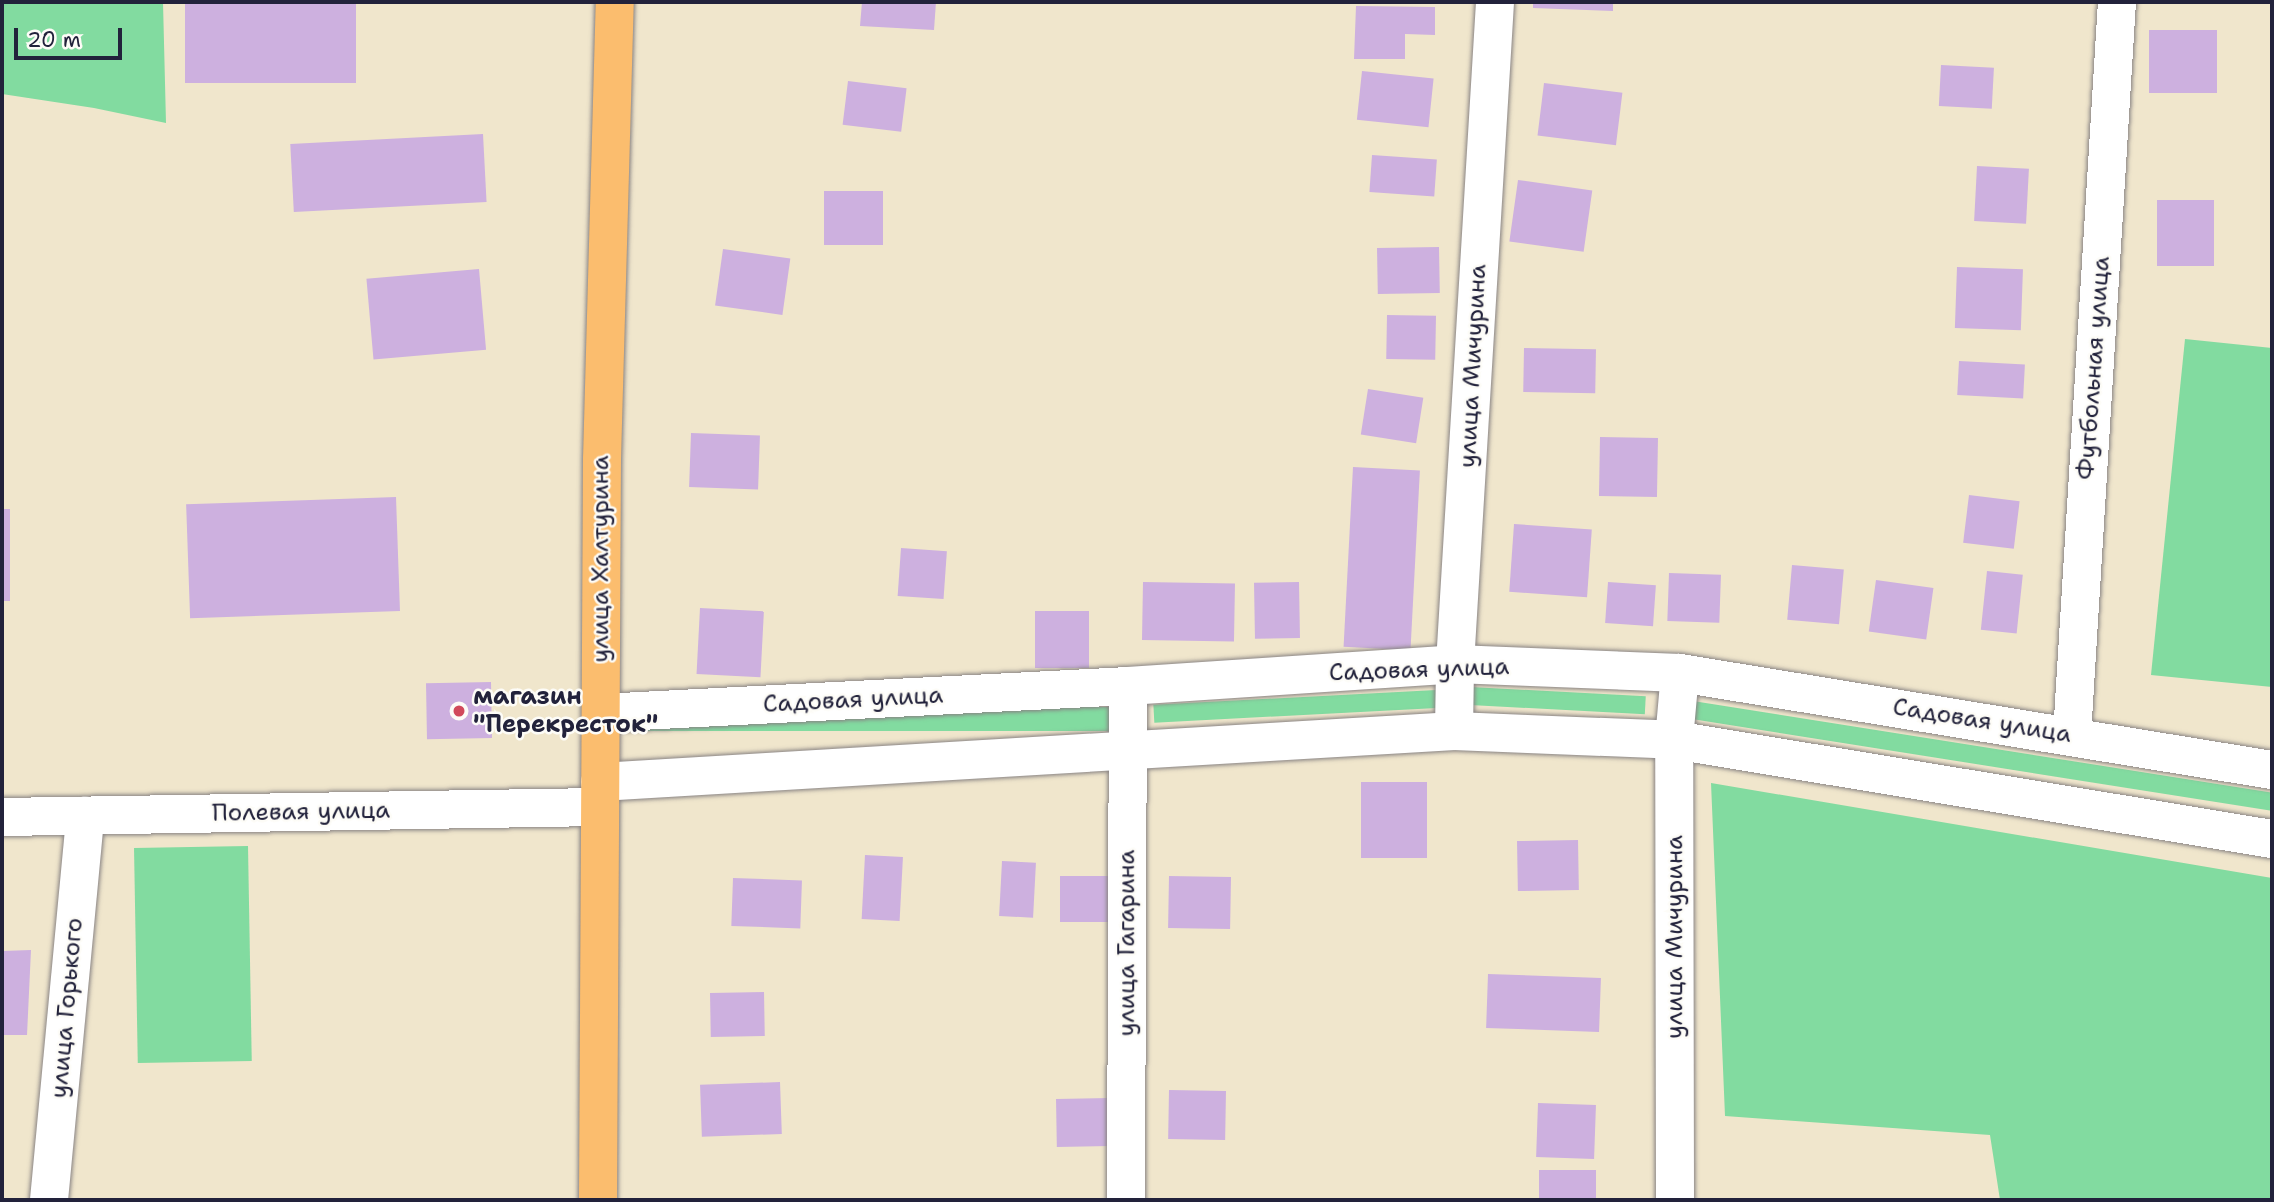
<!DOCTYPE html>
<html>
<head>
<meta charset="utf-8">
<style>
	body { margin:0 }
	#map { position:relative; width:2274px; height:1202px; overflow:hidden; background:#f0e6cc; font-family:"Shantell Sans",sans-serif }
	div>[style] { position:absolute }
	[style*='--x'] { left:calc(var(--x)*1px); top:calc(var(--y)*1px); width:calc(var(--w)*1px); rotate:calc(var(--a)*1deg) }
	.green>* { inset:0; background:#82dba0; transform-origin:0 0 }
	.building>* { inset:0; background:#cdb0df; transform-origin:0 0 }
	.roads { filter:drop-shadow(0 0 2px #898484) drop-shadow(0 0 2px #898484) }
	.minor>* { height:38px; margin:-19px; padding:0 19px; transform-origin:19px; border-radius:19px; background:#fff }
	.major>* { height:38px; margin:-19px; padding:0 19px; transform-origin:19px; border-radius:19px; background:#fbbd6e }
	.dots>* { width:19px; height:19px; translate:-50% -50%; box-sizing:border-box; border:4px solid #fdfcf7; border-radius:50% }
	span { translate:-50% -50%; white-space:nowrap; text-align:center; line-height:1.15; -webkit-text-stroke:5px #fdfcf7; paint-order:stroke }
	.street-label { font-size:24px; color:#22223b }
	.poi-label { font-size:24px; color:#22223b; font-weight:700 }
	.left { translate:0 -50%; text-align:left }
	.frame { position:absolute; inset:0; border:4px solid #22223b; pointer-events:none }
	.scale { position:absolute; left:14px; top:28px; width:108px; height:32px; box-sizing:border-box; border:4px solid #22223b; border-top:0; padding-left:9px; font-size:21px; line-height:24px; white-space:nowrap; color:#22223b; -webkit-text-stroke:5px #fdfcf7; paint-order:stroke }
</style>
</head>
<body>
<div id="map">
	<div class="green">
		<div style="clip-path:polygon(2px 2px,163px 2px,166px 123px,94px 108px,2px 94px)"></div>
		<div style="clip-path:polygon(2185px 339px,2272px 348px,2272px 687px,2151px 675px)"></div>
		<div style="left:1471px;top:687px;width:175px;height:18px;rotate:3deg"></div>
		<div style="left:1436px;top:690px;width:18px;height:283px;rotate:87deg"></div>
		<div style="left:1693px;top:701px;width:587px;height:18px;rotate:9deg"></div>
		<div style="left:1109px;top:707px;width:24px;height:472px;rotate:90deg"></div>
		<div style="clip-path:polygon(1711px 783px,2272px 878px,2272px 1200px,2000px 1200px,1990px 1135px,1725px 1116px)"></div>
		<div style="left:248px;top:846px;width:215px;height:114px;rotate:89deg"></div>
	</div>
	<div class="building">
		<div style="left:185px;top:2px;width:171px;height:81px"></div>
		<div style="clip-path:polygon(862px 2px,936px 2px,934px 30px,860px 26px)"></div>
		<div style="clip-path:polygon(1533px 2px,1613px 2px,1613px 11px,1533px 8px)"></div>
		<div style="clip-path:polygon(1356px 6px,1435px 7px,1435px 35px,1405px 34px,1405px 59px,1354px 59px)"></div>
		<div style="left:2149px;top:30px;width:68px;height:63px"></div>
		<div style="left:1941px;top:65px;width:53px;height:41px;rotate:3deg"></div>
		<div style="left:1362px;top:71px;width:72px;height:49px;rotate:6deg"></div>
		<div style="left:848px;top:81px;width:59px;height:44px;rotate:7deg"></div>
		<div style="left:1544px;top:83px;width:79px;height:53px;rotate:7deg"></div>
		<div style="left:483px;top:134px;width:68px;height:193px;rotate:87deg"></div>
		<div style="left:1372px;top:155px;width:65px;height:37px;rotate:4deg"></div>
		<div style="left:1977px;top:166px;width:52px;height:55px;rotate:3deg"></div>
		<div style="left:1518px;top:180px;width:75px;height:62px;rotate:8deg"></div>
		<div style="left:824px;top:191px;width:59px;height:54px"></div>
		<div style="left:2214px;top:200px;width:66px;height:57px;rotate:90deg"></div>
		<div style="left:1439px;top:247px;width:46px;height:62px;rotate:89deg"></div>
		<div style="left:723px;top:249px;width:68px;height:57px;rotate:8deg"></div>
		<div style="left:1957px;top:267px;width:66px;height:61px;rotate:2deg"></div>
		<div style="left:479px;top:269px;width:81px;height:113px;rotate:85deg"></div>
		<div style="left:1387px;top:315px;width:49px;height:44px;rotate:1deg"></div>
		<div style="left:1524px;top:348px;width:72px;height:44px;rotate:1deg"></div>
		<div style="left:1959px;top:361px;width:66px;height:34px;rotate:3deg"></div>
		<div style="left:1368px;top:389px;width:56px;height:46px;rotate:9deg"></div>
		<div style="left:691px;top:433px;width:69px;height:54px;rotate:2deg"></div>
		<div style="left:1600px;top:437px;width:58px;height:59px;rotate:1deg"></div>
		<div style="left:1353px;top:467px;width:67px;height:180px;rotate:3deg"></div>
		<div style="left:1969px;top:495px;width:51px;height:48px;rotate:7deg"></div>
		<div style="left:396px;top:497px;width:114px;height:210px;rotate:88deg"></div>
		<div style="left:2px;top:509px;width:8px;height:92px"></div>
		<div style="left:1514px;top:524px;width:78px;height:68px;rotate:4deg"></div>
		<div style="left:901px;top:548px;width:46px;height:48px;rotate:4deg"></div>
		<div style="left:1792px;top:565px;width:52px;height:55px;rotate:5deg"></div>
		<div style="left:1987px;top:571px;width:36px;height:59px;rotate:6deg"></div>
		<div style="left:1669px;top:573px;width:52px;height:48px;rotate:2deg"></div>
		<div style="left:1876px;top:580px;width:58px;height:52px;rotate:8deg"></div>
		<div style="left:1143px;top:582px;width:92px;height:58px;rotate:1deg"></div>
		<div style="left:1299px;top:582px;width:56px;height:45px;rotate:89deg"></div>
		<div style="left:1608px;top:582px;width:48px;height:41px;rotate:4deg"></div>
		<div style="left:700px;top:608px;width:64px;height:66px;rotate:3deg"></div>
		<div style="left:1035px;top:611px;width:54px;height:57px"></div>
		<div style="left:491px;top:682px;width:56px;height:65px;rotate:89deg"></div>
		<div style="left:1361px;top:782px;width:66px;height:76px"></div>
		<div style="left:1578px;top:840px;width:50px;height:61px;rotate:89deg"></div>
		<div style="left:865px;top:855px;width:38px;height:64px;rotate:3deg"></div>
		<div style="left:1002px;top:861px;width:34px;height:55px;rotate:3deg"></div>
		<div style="left:1117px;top:876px;width:46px;height:57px;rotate:90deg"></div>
		<div style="left:1169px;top:876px;width:62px;height:52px;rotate:1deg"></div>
		<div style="left:733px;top:878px;width:69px;height:48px;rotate:2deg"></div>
		<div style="clip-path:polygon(31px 950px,27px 1035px,2px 1035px,2px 951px)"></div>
		<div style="left:1488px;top:974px;width:113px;height:54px;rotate:2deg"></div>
		<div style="left:764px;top:992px;width:44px;height:54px;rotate:89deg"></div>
		<div style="left:780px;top:1082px;width:52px;height:80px;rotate:88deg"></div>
		<div style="left:1169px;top:1090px;width:57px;height:49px;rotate:1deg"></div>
		<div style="left:1109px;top:1098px;width:48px;height:53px;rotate:89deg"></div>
		<div style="left:1538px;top:1103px;width:58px;height:54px;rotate:2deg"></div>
		<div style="left:1539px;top:1170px;width:57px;height:30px"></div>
	</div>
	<div class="roads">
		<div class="minor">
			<div style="--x:601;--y:713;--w:528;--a:-2.93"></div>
			<div style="--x:1128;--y:686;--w:328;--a:-3.8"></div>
			<div style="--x:1455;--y:664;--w:225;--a:2.3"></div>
			<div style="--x:1680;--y:673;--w:600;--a:9.31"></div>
			<div style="--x:1454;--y:731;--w:67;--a:-89.1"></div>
			<div style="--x:1455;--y:664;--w:663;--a:-86.54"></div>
			<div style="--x:2072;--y:735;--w:734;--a:-86.49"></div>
			<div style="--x:600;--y:782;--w:856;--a:-3.42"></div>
			<div style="--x:1454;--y:731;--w:220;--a:2.3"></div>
			<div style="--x:1674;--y:740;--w:606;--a:9.4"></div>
			<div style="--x:2;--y:817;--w:598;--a:-0.96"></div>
			<div style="--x:49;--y:1200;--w:386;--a:-84.6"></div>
			<div style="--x:1126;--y:1200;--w:514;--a:-89.78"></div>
			<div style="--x:1675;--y:1200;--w:460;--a:-90.1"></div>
			<div style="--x:1674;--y:740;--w:67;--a:-84.9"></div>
		</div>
		<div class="major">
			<div style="--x:598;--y:1200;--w:741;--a:-89.69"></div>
			<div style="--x:602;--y:459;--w:457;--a:-88.4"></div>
		</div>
	</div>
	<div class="dots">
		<div style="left:459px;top:711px;background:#d1495b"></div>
	</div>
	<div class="street-label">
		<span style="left:1473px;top:366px;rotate:-87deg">улица Мичурина</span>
		<span style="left:2094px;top:368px;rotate:-86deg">Футбольная улица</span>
		<span style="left:601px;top:559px;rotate:-90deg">улица Халтурина</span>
		<span style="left:1419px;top:670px;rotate:-2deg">Садовая улица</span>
		<span style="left:853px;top:700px;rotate:-3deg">Садовая улица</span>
		<span style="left:1982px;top:721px;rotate:9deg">Садовая улица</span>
		<span style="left:301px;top:812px;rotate:-1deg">Полевая улица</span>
		<span style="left:1675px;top:937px;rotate:-90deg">улица Мичурина</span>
		<span style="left:1127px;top:943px;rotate:-90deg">улица Гагарина</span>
		<span style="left:67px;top:1008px;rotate:-85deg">улица Горького</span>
	</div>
	<div class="poi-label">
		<span class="left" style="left:473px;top:711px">магазин<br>"Перекресток"</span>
	</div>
	<div class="frame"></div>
	<div class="scale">20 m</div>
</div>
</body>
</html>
